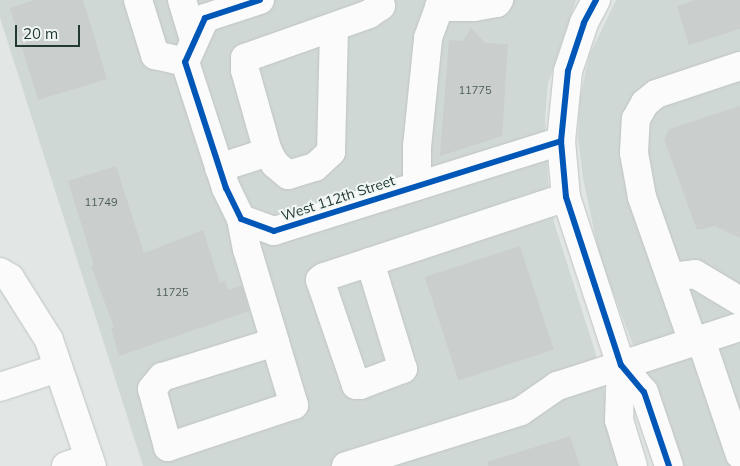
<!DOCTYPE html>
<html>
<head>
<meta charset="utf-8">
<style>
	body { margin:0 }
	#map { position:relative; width:740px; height:466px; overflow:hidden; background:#e2e7e5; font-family:Mulish,sans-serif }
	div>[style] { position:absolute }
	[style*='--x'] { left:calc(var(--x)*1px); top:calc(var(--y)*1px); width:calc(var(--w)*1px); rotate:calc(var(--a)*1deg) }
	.built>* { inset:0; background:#d0d8d5 }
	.building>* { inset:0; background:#cacecc; transform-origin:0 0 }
	.roads { filter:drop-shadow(0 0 1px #bfc4c2) drop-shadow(0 0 1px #bfc4c2) }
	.minor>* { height:28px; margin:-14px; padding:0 14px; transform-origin:14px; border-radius:14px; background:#fbfbfb }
	.cycleway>* { height:6px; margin:-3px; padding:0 3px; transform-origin:3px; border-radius:3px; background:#0057b8 }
	span { translate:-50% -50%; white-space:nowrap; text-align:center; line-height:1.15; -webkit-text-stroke:4px #f0f6f3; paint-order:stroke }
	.number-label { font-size:11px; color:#4d5e59 }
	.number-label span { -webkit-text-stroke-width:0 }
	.street-label { font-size:14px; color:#223832 }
	.scale { position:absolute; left:15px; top:25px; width:65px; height:22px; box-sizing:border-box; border:2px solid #223832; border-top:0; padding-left:6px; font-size:15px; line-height:18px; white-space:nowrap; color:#223832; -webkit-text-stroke:4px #f0f6f3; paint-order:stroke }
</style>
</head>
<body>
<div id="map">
	<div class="built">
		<div style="clip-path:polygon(0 0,576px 0,548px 84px,545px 120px,548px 181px,554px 222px,595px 351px,623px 466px,143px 466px,0 18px)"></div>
		<div style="clip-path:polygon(616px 0,740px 0,740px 466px,679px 466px,600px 258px,583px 179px,578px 136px,580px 99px,589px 56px)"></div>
	</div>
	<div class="building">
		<div style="clip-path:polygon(34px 0,83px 0,107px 79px,38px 100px,10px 8px)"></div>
		<div style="clip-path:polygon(696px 0,740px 0,740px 29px,689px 45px,677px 6px)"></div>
		<div style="clip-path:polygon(471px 28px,485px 43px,508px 44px,502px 136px,440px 156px,449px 40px,463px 41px)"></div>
		<div style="clip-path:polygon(740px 106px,740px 238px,715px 226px,697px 230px,664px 139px,669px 129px)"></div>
		<div style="clip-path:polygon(116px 166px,144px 253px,203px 230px,220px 283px,225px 281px,228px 290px,242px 286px,249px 311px,119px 356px,111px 328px,114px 327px,91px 266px,94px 265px,68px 181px)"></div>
		<div style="left:520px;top:246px;width:109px;height:100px;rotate:72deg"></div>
		<div style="clip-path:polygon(570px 436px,580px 466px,488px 466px,487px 462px)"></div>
	</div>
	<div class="roads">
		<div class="minor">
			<div style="--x:138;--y:0;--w:58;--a:72.8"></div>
			<div style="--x:155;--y:55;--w:31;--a:13"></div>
			<div style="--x:182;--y:0;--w:42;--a:73.3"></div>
			<div style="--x:260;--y:0;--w:58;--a:161.9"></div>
			<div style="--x:205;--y:18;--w:48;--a:114.4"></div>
			<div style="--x:185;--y:62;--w:133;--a:72"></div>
			<div style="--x:226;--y:188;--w:34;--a:64"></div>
			<div style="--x:241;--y:219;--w:35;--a:20"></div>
			<div style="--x:274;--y:231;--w:301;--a:-17.4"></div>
			<div style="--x:596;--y:0;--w:26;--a:118"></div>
			<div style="--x:584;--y:23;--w:51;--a:108.4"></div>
			<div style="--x:568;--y:71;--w:70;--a:95.7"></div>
			<div style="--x:561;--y:141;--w:56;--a:84.9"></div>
			<div style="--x:566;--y:197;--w:177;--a:71.9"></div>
			<div style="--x:621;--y:365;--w:35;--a:50"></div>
			<div style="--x:644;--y:392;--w:78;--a:71.3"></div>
			<div style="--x:268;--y:152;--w:14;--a:60"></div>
			<div style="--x:275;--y:164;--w:17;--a:40"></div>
			<div style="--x:288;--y:175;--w:28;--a:-17"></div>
			<div style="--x:315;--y:167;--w:22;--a:-43"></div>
			<div style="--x:331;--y:152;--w:125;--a:-88.6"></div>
			<div style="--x:219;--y:168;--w:52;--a:-18.1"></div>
			<div style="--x:268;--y:152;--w:85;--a:-105.7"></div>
			<div style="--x:245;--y:70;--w:12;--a:-90"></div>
			<div style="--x:245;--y:58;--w:132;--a:-19.5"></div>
			<div style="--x:369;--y:14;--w:14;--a:-34"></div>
			<div style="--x:381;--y:6;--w:6;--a:-99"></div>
			<div style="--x:417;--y:186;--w:39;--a:-90"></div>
			<div style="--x:417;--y:147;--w:110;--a:-84.2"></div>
			<div style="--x:428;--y:38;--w:33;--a:-70"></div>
			<div style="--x:439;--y:7;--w:35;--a:0"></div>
			<div style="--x:474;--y:7;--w:23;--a:-10"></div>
			<div style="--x:497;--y:3;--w:4;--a:-56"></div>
			<div style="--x:241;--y:219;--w:31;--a:79"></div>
			<div style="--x:247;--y:249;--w:97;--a:73.2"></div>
			<div style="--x:275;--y:342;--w:66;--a:73.2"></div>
			<div style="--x:294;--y:405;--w:133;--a:161.6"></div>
			<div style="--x:168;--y:447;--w:60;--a:-105.4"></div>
			<div style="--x:152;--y:389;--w:16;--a:-50"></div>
			<div style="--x:162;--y:377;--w:118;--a:-17.2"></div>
			<div style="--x:370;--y:262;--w:112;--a:72.9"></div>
			<div style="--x:403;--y:369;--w:46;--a:159.6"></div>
			<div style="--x:360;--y:385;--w:4;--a:180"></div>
			<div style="--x:356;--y:385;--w:111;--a:-108.9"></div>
			<div style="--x:320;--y:280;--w:5;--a:-37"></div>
			<div style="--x:324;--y:277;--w:48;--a:-18.1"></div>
			<div style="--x:370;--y:262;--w:206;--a:-18.3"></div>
			<div style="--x:0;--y:272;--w:12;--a:31"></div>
			<div style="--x:10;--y:278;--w:73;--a:57.8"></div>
			<div style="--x:49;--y:340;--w:133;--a:71.2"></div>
			<div style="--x:671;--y:277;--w:24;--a:-7"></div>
			<div style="--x:695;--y:274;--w:52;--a:31"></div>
			<div style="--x:701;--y:340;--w:121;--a:71.3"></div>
			<div style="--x:693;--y:342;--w:154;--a:-109.4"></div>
			<div style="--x:642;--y:197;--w:45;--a:-100.3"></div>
			<div style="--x:634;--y:153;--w:34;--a:-87"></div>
			<div style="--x:636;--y:119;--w:18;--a:-61"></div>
			<div style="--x:645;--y:103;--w:14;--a:-39"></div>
			<div style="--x:656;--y:94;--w:89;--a:-18.4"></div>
			<div style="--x:621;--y:365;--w:55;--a:92.1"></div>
			<div style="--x:619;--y:420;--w:48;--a:73.1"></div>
			<div style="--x:0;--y:387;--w:61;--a:-18.1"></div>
			<div style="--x:66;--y:466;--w:24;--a:-19"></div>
			<div style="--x:346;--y:466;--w:183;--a:-17.4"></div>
			<div style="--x:521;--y:411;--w:44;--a:-34.8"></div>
			<div style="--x:557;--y:386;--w:192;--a:-17.9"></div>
		</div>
	</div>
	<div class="cycleway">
		<div style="--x:260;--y:0;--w:58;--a:161.9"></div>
		<div style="--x:205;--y:18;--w:48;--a:114.4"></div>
		<div style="--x:185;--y:62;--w:133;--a:72"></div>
		<div style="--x:226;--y:188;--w:34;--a:64"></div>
		<div style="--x:241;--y:219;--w:35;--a:20"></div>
		<div style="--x:274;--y:231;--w:301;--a:-17.4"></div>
		<div style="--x:596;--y:0;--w:26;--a:118"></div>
		<div style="--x:584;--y:23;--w:51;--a:108.4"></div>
		<div style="--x:568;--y:71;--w:70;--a:95.7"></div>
		<div style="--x:561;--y:141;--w:56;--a:84.9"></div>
		<div style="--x:566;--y:197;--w:177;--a:71.9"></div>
		<div style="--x:621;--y:365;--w:35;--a:50"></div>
		<div style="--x:644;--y:392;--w:78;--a:71.3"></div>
	</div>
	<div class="number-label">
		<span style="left:475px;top:90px">11775</span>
		<span style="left:101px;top:202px">11749</span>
		<span style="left:172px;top:292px">11725</span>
	</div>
	<div class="street-label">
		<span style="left:338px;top:198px;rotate:-18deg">West 112th Street</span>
	</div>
	<div class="scale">20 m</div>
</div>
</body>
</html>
